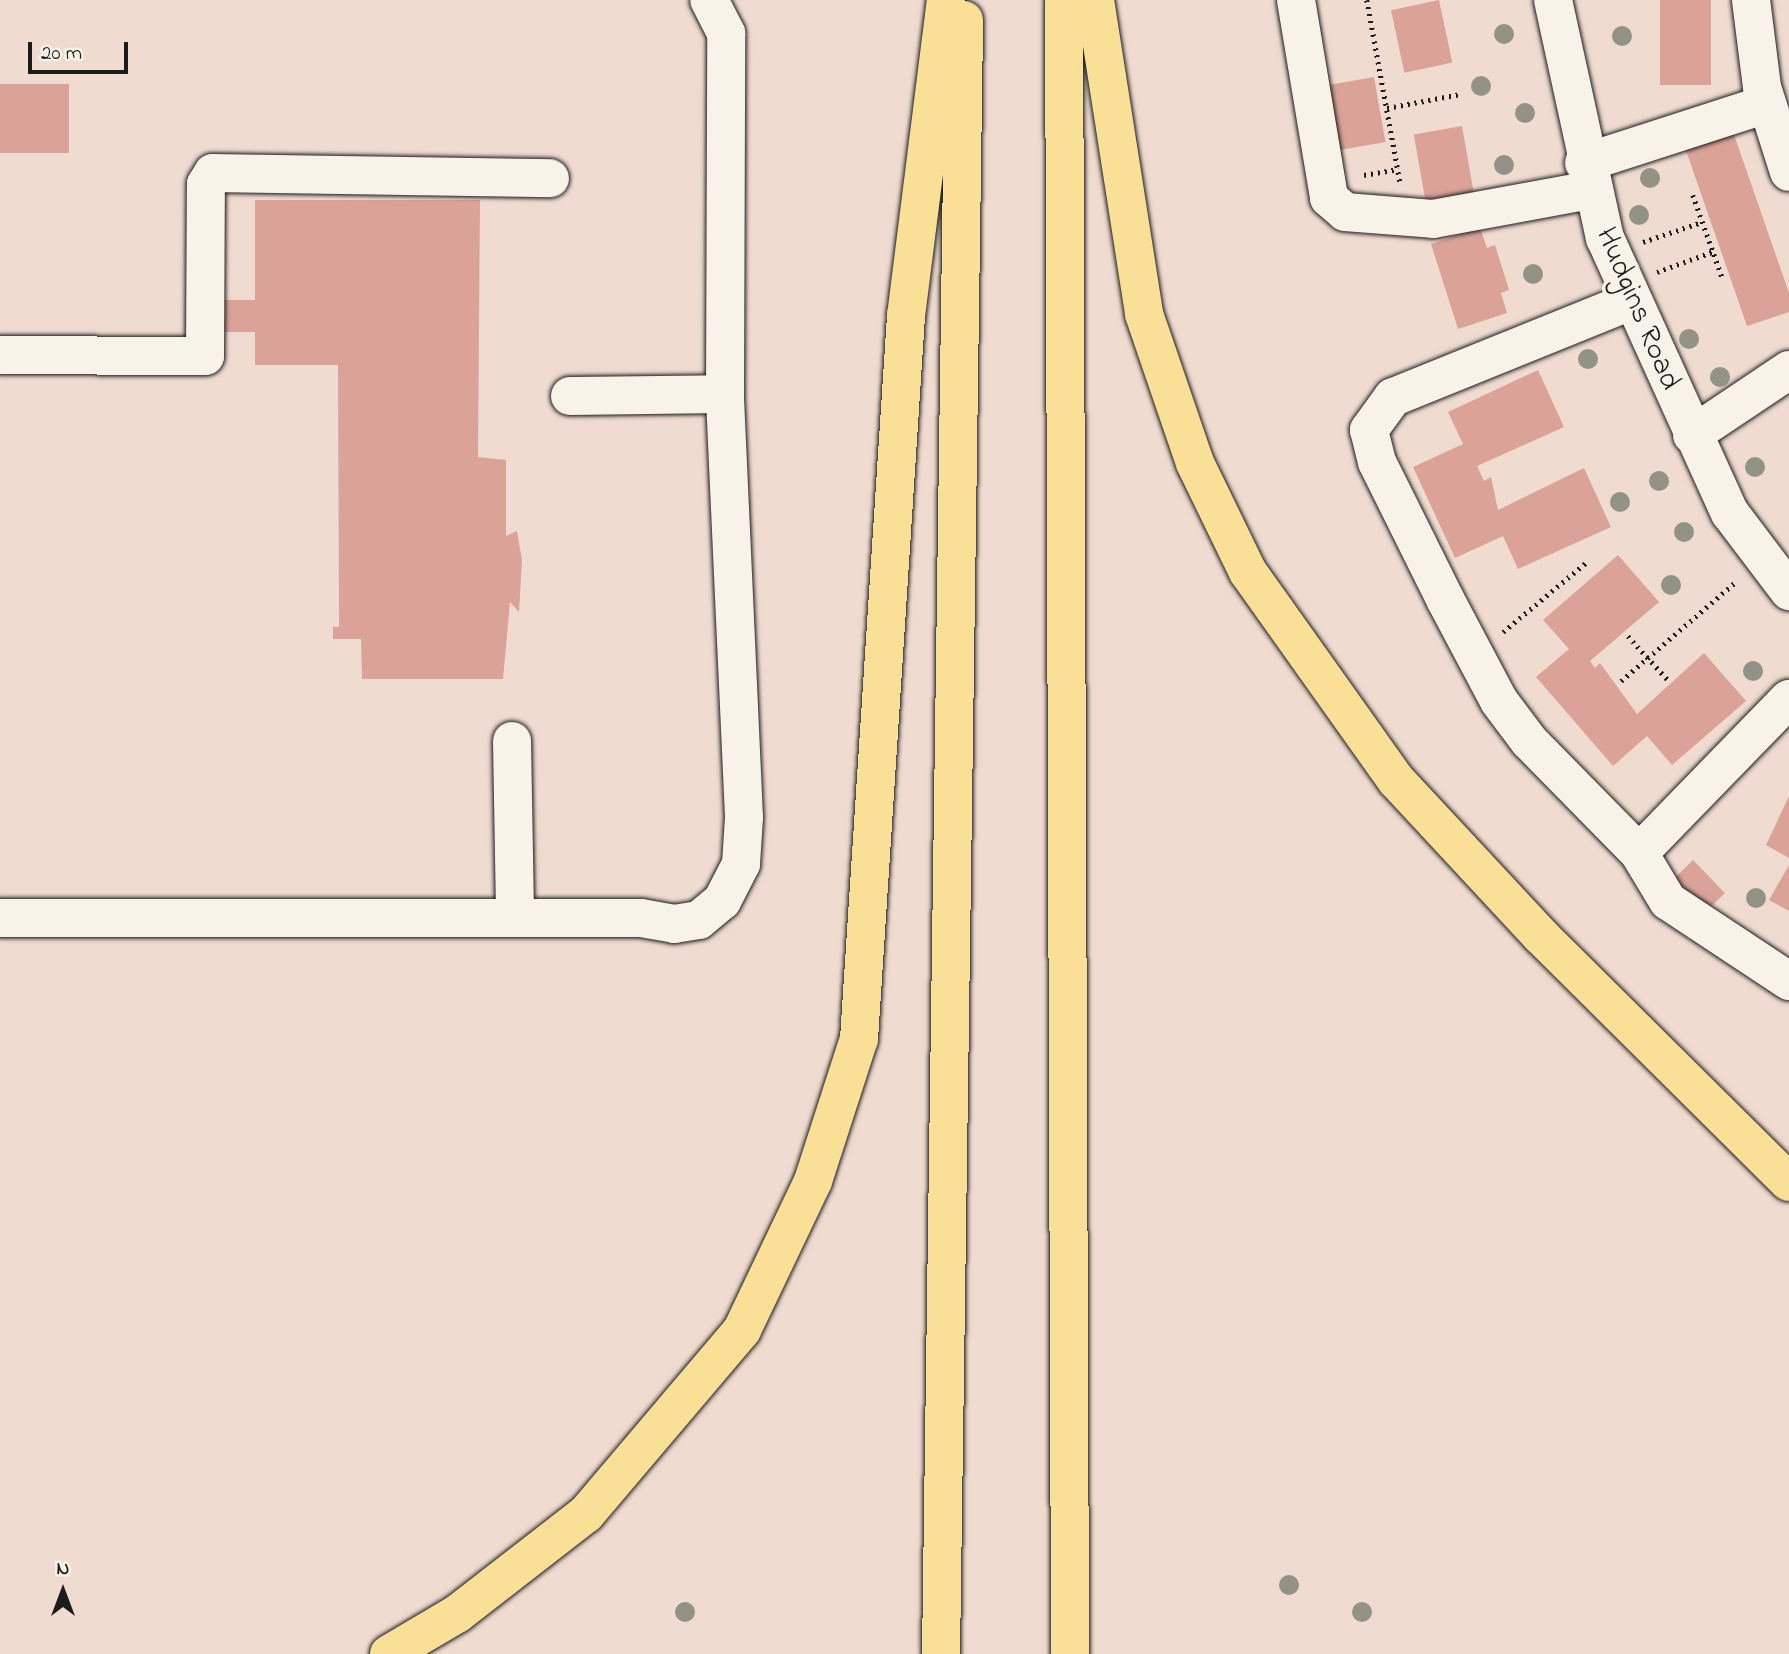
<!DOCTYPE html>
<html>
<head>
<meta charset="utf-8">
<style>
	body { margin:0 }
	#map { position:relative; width:1789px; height:1654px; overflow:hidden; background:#efdbd0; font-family:"Indie Flower",sans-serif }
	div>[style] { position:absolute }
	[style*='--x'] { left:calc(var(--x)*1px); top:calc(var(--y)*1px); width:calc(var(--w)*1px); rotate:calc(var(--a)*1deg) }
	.building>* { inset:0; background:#dba298; transform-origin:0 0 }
	.path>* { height:4.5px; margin-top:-2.25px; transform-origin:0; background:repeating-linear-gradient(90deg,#1c1c1c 0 2px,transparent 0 7px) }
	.roads { filter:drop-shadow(0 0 2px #1c1c1c) drop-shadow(0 0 2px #1c1c1c) }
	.minor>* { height:38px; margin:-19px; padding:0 19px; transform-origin:19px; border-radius:19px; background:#f7f3e8 }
	.highway>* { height:38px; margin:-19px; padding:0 19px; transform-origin:19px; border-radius:19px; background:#fadf96 }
	.trees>* { width:20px; height:20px; margin:-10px; border-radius:50%; background:#929385 }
	span { translate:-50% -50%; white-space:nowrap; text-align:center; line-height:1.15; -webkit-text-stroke:7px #f7f3e8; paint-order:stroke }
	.street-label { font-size:30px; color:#1c1c1c }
	.north { position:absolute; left:28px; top:1556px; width:70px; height:70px; -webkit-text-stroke:5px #f7f3e8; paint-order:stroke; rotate:0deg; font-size:19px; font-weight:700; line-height:28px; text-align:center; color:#1c1c1c }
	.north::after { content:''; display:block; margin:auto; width:24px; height:32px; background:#1c1c1c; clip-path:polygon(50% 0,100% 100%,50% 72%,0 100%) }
	.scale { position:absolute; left:28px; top:42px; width:100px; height:32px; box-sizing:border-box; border:4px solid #1c1c1c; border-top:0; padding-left:9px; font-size:21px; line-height:24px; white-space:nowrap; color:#1c1c1c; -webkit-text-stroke:5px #f7f3e8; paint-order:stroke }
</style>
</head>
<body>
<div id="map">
	<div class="building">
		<div style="left:1439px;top:0;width:64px;height:49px;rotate:78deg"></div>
		<div style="left:1660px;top:0;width:51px;height:85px"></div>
		<div style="left:1374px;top:77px;width:66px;height:49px;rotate:80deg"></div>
		<div style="left:0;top:84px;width:69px;height:69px"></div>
		<div style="left:1462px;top:126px;width:67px;height:49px;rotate:80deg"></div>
		<div style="clip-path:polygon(1731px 126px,1789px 293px,1789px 312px,1747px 326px,1683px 142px)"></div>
		<div style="clip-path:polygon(255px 200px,480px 200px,478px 457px,506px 460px,506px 536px,517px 531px,522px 560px,519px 612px,510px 602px,503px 679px,362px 679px,361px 639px,333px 639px,333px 627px,339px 627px,338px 365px,255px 365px,255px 332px,221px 332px,221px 300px,255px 300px)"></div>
		<div style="clip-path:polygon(1480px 228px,1487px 248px,1495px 245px,1509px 290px,1501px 293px,1507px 313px,1458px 329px,1431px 244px)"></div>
		<div style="clip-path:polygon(1538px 370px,1564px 427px,1477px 466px,1484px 481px,1491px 477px,1498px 510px,1584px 468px,1611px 527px,1518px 569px,1503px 536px,1455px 558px,1413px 467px,1463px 444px,1448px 412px)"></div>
		<div style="clip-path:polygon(1618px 555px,1659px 602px,1590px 661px,1595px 668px,1600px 663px,1637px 714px,1704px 653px,1746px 701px,1672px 765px,1647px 736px,1613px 766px,1536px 677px,1569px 649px,1543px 620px)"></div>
		<div style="clip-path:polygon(1789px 796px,1789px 858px,1766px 845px)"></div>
		<div style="left:1693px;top:860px;width:46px;height:29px;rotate:46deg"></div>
		<div style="clip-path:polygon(1789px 865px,1789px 911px,1769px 900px)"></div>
	</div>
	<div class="path">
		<div style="--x:1367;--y:0;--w:185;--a:79.7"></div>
		<div style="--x:1387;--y:108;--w:75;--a:-10.7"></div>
		<div style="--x:1364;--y:175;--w:35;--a:-10"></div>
		<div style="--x:1693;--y:195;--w:87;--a:70.5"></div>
		<div style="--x:1643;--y:242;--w:62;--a:-18.7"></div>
		<div style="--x:1657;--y:272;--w:59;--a:-20"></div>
		<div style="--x:1503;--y:632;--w:111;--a:-39.9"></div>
		<div style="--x:1628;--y:636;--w:61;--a:47.7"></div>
		<div style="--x:1621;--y:681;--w:153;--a:-40.8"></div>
	</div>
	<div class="roads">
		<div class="minor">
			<div style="--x:1296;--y:0;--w:201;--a:80.5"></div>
			<div style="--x:1329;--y:198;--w:21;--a:41"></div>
			<div style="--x:1345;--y:212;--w:88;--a:4.5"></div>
			<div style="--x:1433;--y:219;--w:161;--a:-10.4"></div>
			<div style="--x:1553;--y:0;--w:244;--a:77.7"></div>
			<div style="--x:1605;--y:238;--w:302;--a:65.6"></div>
			<div style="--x:1730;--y:513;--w:98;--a:52.9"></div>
			<div style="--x:1751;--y:0;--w:88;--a:82.8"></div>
			<div style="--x:1762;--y:87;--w:89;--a:72.4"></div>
			<div style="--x:1584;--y:163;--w:192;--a:-17.9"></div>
			<div style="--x:1631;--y:301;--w:257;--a:158"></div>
			<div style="--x:1393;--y:397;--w:41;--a:126"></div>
			<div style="--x:1369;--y:430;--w:33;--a:76"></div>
			<div style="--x:1377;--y:462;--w:153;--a:63.6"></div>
			<div style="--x:1445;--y:599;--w:115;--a:62.1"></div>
			<div style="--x:1499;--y:701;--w:50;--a:53.1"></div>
			<div style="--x:1529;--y:741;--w:157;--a:45.5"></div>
			<div style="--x:1639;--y:853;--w:56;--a:58.9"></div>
			<div style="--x:1668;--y:901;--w:145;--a:33.5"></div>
			<div style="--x:0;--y:355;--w:205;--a:0.3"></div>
			<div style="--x:205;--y:356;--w:172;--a:-89.7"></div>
			<div style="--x:206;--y:184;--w:13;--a:-58"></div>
			<div style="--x:213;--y:173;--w:337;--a:0.9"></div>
			<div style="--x:570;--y:396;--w:155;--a:-0.7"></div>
			<div style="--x:1692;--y:435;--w:117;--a:-33.8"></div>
			<div style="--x:512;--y:741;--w:176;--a:89"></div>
			<div style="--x:1639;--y:853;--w:215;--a:-45.8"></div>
			<div style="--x:0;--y:918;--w:641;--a:0"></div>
			<div style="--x:641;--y:918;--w:34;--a:10"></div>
			<div style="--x:674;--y:924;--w:25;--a:-9"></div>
			<div style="--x:699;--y:920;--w:30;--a:-40"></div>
			<div style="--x:722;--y:901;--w:42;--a:-62.8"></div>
			<div style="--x:741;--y:864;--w:47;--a:-86.3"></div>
			<div style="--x:744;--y:817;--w:423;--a:-92.6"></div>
			<div style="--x:725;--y:394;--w:361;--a:-89.8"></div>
			<div style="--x:726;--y:33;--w:37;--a:-117"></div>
		</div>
		<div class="highway">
			<div style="--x:1064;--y:0;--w:1654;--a:89.79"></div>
			<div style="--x:1095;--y:0;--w:318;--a:81.1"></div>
			<div style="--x:1144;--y:314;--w:157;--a:71.1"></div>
			<div style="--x:1195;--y:463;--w:121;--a:64.1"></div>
			<div style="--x:1248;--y:572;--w:255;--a:54.6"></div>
			<div style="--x:1396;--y:780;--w:213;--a:47.1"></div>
			<div style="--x:1541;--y:936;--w:349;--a:44.8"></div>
			<div style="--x:389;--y:1654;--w:79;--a:-30.5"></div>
			<div style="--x:457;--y:1614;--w:163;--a:-37.8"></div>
			<div style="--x:586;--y:1514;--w:241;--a:-49.7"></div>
			<div style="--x:742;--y:1330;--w:165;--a:-64.5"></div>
			<div style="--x:813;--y:1181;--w:149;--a:-72.1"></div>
			<div style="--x:859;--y:1039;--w:725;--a:-86.28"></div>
			<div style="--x:906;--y:316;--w:319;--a:-82.8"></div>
			<div style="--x:941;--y:1654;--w:1634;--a:-89.19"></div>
		</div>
	</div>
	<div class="trees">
		<div style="left:1504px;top:34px"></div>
		<div style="left:1622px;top:36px"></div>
		<div style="left:1481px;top:86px"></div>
		<div style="left:1525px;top:113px"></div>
		<div style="left:1504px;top:165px"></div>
		<div style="left:1650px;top:178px"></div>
		<div style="left:1639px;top:215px"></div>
		<div style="left:1533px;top:274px"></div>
		<div style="left:1689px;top:339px"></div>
		<div style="left:1588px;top:359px"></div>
		<div style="left:1720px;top:377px"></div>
		<div style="left:1755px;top:467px"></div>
		<div style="left:1659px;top:481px"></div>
		<div style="left:1620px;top:502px"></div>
		<div style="left:1684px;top:532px"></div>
		<div style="left:1671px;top:585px"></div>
		<div style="left:1753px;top:671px"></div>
		<div style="left:1756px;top:898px"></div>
		<div style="left:1289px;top:1585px"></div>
		<div style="left:685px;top:1612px"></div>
		<div style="left:1362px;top:1612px"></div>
	</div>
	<div class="street-label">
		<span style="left:1637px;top:309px;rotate:67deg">Hudgins Road</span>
	</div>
	<div class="north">N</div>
	<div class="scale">20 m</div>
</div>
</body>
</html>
